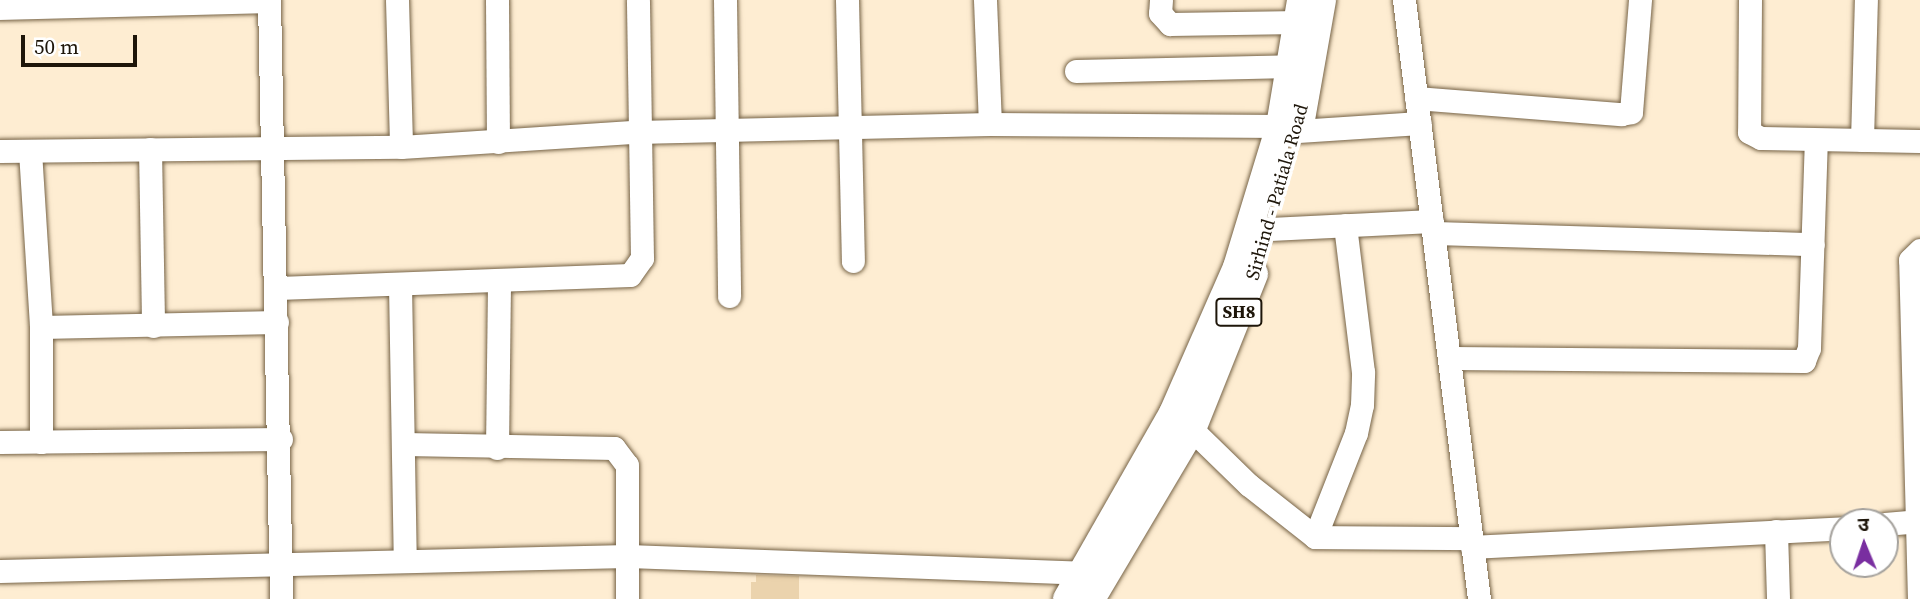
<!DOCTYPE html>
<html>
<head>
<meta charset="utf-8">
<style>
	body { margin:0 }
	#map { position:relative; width:1920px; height:599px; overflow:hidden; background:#feedd2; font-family:"Source Serif 4","Noto Sans Devanagari",serif }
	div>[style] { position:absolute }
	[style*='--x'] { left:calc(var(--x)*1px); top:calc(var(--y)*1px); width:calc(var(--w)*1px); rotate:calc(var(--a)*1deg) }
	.building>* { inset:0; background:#ebd3ad }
	.roads { filter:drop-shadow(0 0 2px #766346) drop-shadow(0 0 2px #766346) }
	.minor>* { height:23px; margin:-11.5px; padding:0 11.5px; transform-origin:11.5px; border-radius:11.5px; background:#fff }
	.major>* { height:28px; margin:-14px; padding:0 14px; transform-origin:14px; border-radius:14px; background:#fff }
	span { translate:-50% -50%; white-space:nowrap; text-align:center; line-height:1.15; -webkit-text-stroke:7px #fff; paint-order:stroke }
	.shield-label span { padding:2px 5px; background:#fff; border:2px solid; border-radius:5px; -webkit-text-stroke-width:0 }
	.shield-label { font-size:18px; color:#1e160a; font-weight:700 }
	.street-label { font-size:19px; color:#1e160a }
	.north { position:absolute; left:1829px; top:508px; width:70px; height:70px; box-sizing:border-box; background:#fff; border:2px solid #a5a29d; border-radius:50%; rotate:358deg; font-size:19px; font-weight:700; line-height:28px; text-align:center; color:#1e160a }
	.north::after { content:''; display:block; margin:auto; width:24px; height:32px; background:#792ea0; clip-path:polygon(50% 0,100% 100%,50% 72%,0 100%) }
	.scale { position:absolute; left:21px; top:35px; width:116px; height:32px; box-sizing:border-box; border:4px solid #1e160a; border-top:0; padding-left:9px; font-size:21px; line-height:24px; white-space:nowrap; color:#1e160a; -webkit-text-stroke:5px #fff; paint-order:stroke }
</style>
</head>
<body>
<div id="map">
	<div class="building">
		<div style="clip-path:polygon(756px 575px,799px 576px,799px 599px,751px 599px,751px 582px,756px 582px)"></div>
	</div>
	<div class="roads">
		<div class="minor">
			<div style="--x:269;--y:0;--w:599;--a:88.85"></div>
			<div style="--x:397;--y:0;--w:147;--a:88.4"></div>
			<div style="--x:497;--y:0;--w:142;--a:89.6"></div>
			<div style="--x:725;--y:0;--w:296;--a:89.2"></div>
			<div style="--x:847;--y:0;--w:261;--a:88.7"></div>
			<div style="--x:985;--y:0;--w:124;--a:87.7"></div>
			<div style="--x:1161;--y:0;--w:13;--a:94"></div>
			<div style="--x:1160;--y:13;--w:15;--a:48"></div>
			<div style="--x:1170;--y:24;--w:129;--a:-0.9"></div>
			<div style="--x:1404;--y:0;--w:604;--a:82.86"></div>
			<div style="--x:1750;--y:0;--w:132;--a:90.4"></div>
			<div style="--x:1749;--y:132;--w:13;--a:27"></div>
			<div style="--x:1761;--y:138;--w:159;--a:1.1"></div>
			<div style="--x:0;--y:8;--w:269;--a:-1.5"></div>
			<div style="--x:1076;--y:71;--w:215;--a:-1.3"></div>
			<div style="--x:1416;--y:98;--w:206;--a:4.5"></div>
			<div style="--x:1621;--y:114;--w:10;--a:-11"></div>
			<div style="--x:1631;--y:112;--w:112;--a:-85.4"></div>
			<div style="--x:1298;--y:131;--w:122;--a:-3.8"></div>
			<div style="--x:1862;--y:140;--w:140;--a:-88.4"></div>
			<div style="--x:150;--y:149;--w:177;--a:89"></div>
			<div style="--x:0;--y:151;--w:401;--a:-0.6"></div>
			<div style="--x:401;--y:147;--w:235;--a:-3.7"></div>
			<div style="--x:636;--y:132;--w:354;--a:-1.3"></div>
			<div style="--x:990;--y:124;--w:290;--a:0.4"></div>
			<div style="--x:30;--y:151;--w:176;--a:86.4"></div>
			<div style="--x:41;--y:327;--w:115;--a:90"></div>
			<div style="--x:1270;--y:229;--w:162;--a:-2.8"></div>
			<div style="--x:1435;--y:233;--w:378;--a:1.7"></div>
			<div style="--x:400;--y:285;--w:275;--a:89"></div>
			<div style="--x:278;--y:288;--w:352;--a:-2.1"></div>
			<div style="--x:630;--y:275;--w:21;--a:-55"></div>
			<div style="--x:642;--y:258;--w:258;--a:-90.9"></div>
			<div style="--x:41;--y:327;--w:236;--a:-1.2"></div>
			<div style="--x:1451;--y:358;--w:353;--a:0.5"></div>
			<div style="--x:1804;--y:361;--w:14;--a:-69"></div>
			<div style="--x:1809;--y:348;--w:208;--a:-88.1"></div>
			<div style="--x:1180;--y:418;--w:96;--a:44.2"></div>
			<div style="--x:1249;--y:485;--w:84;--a:38.2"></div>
			<div style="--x:1315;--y:537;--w:156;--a:0.4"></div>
			<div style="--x:0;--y:442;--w:281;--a:-0.6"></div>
			<div style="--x:404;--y:444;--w:210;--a:1.1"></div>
			<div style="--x:614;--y:448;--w:21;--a:53"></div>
			<div style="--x:627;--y:465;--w:134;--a:90"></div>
			<div style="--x:497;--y:448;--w:165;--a:-89.3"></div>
			<div style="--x:1885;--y:524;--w:35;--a:-5"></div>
			<div style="--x:1776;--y:531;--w:68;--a:88.3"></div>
			<div style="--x:1315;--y:537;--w:112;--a:-68.5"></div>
			<div style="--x:1356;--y:433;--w:29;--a:-78"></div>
			<div style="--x:1362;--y:405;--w:33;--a:-88"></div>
			<div style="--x:1363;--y:372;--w:148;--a:-97"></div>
			<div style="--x:1472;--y:547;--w:371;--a:-2.9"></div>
			<div style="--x:0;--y:571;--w:628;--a:-1.37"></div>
			<div style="--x:628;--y:556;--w:454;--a:2.1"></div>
			<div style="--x:1919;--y:599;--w:339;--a:-91.5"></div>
			<div style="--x:1910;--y:260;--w:14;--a:-45"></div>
		</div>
		<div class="major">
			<div style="--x:1300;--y:125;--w:127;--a:-80"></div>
			<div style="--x:1067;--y:599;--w:214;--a:-60.3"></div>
			<div style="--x:1173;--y:413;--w:159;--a:-66.3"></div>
			<div style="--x:1237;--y:267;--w:147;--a:-73"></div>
			<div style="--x:1280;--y:126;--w:128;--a:-80.5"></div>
			<div style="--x:1091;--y:599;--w:198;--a:-59.3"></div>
			<div style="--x:1192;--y:429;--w:167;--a:-68.2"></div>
		</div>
	</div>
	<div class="shield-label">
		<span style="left:1239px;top:312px">SH8</span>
	</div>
	<div class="street-label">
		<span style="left:1277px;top:192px;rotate:-74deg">Sirhind - Patiala Road</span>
	</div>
	<div class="north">उ</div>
	<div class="scale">50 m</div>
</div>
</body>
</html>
